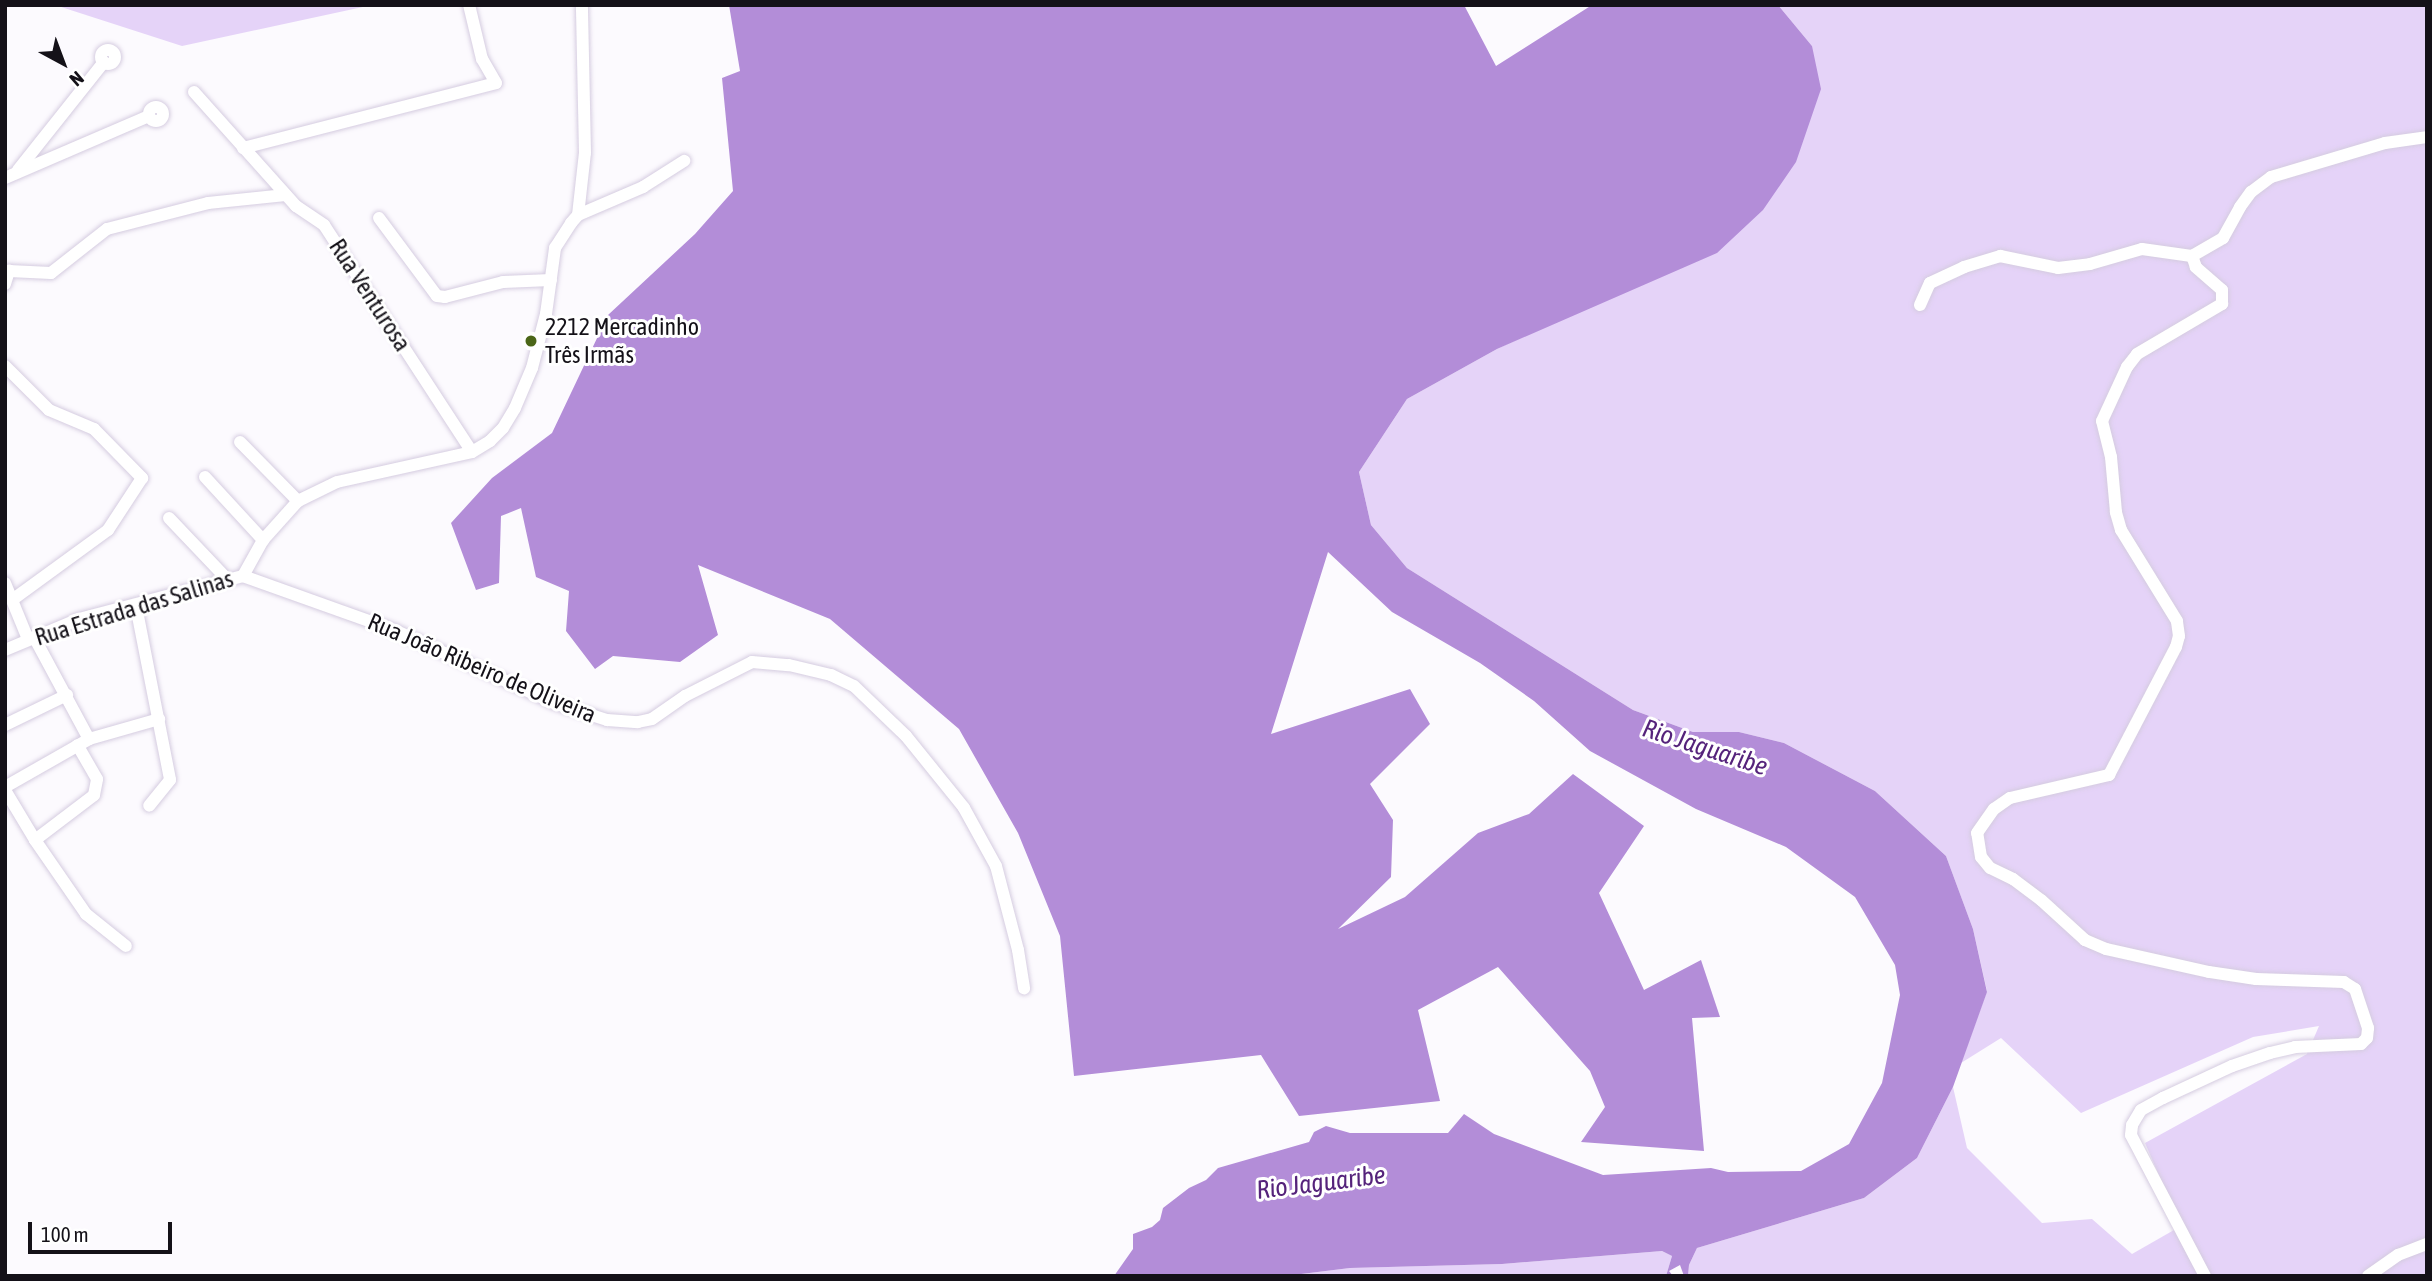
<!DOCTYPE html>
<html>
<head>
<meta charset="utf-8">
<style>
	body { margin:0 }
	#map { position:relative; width:2432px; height:1281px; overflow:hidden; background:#fcfafe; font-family:"Asap Condensed",sans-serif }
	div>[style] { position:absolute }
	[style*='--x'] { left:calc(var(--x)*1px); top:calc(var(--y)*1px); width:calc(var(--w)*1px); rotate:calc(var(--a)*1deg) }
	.green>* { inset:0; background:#e5d3f8 }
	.water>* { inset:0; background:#b38dd8 }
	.roads { filter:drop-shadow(0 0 2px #d5cce0) drop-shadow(0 0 2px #d5cce0) }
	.minor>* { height:12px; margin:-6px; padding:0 6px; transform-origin:6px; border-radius:6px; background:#fff }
	.minor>.ring { margin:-6px; padding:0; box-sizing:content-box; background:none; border:12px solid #fff; border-radius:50% }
	.dots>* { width:19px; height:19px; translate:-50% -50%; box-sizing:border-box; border:4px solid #fff; border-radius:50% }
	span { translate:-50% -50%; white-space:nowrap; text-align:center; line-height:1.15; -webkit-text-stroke:6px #fff; paint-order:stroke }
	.street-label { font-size:24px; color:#141118 }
	.poi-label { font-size:24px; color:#141118 }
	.left { translate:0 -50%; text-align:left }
	.water-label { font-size:26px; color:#55237b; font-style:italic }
	.frame { position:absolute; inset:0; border:7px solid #141118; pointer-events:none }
	.north { position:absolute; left:28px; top:28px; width:70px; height:70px; -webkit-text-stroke:5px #fff; paint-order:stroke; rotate:139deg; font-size:19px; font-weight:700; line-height:28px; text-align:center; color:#141118 }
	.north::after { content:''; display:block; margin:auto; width:24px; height:32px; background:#141118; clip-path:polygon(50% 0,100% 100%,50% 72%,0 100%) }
	.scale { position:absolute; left:28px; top:1222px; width:144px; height:32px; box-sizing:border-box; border:4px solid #141118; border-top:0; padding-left:9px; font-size:21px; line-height:24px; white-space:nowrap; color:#141118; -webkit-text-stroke:5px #fff; paint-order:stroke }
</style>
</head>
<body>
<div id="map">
	<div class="green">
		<div style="clip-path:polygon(55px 5px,372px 5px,182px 46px)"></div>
		<div style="clip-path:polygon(1778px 5px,2427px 5px,2427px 1276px,1688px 1276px,1689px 1265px,1697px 1248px,1864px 1198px,1917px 1158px,1953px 1087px,1967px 1148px,2042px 1223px,2092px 1219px,2132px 1254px,2181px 1226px,2145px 1143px,2307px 1054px,2319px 1026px,2253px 1037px,2081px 1113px,2001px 1038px,1961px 1063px,1987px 991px,1973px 929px,1946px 856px,1875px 791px,1784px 743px,1739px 732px,1693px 732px,1633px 710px,1407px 568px,1371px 525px,1359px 472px,1407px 399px,1497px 349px,1582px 309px,1812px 46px)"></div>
		<div style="clip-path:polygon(1662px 1251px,1672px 1256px,1666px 1276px,1285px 1276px,1350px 1268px,1502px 1264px)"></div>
	</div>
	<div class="water">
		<div style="clip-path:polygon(729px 5px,1464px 5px,1496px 66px,1592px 5px,1778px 5px,1812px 46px,1821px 89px,1796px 162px,1763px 210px,1717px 253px,1497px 349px,1407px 399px,1359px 472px,1371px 525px,1407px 568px,1633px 710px,1693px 732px,1739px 732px,1784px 743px,1875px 791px,1946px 856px,1973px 929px,1987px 992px,1953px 1087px,1917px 1158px,1864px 1198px,1697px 1248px,1689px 1265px,1688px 1276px,1684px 1276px,1680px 1265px,1669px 1271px,1673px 1276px,1666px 1276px,1672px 1256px,1662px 1251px,1502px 1264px,1350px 1268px,1285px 1276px,1114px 1276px,1133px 1249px,1133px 1234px,1152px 1227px,1160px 1220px,1163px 1208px,1189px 1188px,1206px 1180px,1218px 1168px,1309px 1142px,1314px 1132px,1326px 1126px,1350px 1133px,1448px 1133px,1464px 1114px,1494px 1134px,1603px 1175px,1711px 1168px,1728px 1172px,1801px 1171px,1849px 1144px,1882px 1083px,1900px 995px,1895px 965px,1855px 897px,1786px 847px,1696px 809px,1590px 751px,1534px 701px,1480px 663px,1392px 612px,1328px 552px,1271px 734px,1410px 689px,1430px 724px,1370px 784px,1393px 820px,1391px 877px,1338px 929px,1405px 897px,1478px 833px,1529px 814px,1573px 774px,1644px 826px,1599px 893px,1644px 990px,1701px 960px,1720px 1017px,1692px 1018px,1704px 1151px,1581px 1142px,1605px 1107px,1590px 1071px,1498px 967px,1418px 1010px,1440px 1101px,1299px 1116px,1261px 1055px,1074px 1076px,1060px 936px,1018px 833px,959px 729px,830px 619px,698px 565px,718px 635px,680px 662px,613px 656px,595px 669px,566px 631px,569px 591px,536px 577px,521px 508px,501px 516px,499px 583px,476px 590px,451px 523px,492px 478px,552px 433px,608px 315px,695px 234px,733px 191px,722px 78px,740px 71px)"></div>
	</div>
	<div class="roads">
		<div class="minor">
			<div class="ring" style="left:101px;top:50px;width:2px;height:2px"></div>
			<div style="--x:194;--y:92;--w:153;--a:48.2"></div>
			<div style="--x:296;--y:206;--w:34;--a:34"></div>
			<div style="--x:324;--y:225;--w:271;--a:56.9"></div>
			<div class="ring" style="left:149px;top:107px;width:2px;height:2px"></div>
			<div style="--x:243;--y:148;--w:261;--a:-14.4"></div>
			<div style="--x:496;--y:83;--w:28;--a:-120"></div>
			<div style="--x:482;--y:59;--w:56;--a:-103.5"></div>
			<div style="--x:18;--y:170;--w:138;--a:-51.5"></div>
			<div style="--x:5;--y:178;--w:157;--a:-23.3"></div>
			<div style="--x:578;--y:215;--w:62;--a:-83.6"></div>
			<div style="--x:585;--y:153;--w:148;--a:-91.2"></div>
			<div style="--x:379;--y:218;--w:97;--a:53.4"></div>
			<div style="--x:437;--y:296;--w:8;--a:7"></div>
			<div style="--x:445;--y:297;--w:60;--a:-14.5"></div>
			<div style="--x:503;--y:282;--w:48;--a:-2.4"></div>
			<div style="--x:5;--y:284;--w:14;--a:-73"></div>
			<div style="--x:9;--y:271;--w:42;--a:2.7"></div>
			<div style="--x:51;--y:273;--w:71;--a:-38.2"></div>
			<div style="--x:107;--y:229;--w:104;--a:-14.4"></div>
			<div style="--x:208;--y:203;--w:78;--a:-5.9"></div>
			<div style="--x:1920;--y:305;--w:24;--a:-66"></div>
			<div style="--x:1930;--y:283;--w:38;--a:-25"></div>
			<div style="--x:1964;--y:267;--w:38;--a:-17"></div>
			<div style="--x:2000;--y:256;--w:59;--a:11.7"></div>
			<div style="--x:2058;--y:268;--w:32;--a:-7"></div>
			<div style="--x:2090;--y:264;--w:54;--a:-16.1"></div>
			<div style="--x:2142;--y:249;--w:50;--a:8"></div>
			<div style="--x:5;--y:366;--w:62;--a:45"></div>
			<div style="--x:49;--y:410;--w:49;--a:22.9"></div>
			<div style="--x:94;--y:429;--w:69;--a:45.6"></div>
			<div style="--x:142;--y:478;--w:62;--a:123.2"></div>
			<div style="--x:108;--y:530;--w:119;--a:143.9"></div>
			<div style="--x:240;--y:442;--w:83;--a:45.5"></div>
			<div style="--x:205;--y:477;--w:86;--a:47.4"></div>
			<div style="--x:169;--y:518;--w:86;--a:46.4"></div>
			<div style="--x:243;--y:576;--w:160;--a:19.7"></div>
			<div style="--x:394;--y:630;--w:176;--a:24.5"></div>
			<div style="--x:554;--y:703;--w:56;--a:17.8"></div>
			<div style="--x:607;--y:720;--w:31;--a:4"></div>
			<div style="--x:638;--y:722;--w:14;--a:-12"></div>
			<div style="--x:652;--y:719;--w:40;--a:-34.9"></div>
			<div style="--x:685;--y:696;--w:75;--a:-26.9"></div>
			<div style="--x:752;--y:662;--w:37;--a:5"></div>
			<div style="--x:789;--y:665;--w:43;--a:13.4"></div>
			<div style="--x:831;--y:675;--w:25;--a:26"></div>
			<div style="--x:854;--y:686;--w:72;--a:43.9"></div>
			<div style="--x:906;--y:736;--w:92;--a:51.1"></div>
			<div style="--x:964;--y:808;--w:66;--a:61.1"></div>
			<div style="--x:996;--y:866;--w:87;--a:75.3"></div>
			<div style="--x:1018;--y:950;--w:39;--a:81"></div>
			<div style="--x:5;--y:583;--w:61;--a:67.7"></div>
			<div style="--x:136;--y:606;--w:177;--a:78.9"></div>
			<div style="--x:170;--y:780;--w:33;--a:129"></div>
			<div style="--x:34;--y:637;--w:116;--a:61.7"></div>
			<div style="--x:5;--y:650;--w:80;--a:-22.7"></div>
			<div style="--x:79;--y:619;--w:170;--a:-14.7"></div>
			<div style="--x:243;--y:576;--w:41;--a:-60.9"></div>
			<div style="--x:263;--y:540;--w:52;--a:-48.1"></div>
			<div style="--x:298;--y:501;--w:43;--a:-26"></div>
			<div style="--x:337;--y:482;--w:138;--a:-12.5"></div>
			<div style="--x:472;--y:452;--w:21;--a:-31"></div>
			<div style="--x:490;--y:441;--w:18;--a:-45"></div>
			<div style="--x:503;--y:428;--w:23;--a:-59"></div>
			<div style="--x:515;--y:408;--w:43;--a:-67"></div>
			<div style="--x:532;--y:368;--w:56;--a:-75.5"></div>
			<div style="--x:546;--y:314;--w:67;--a:-82.2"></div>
			<div style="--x:555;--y:248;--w:30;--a:-57"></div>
			<div style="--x:571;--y:223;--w:11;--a:-49"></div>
			<div style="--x:578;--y:215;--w:71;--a:-23.3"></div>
			<div style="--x:643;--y:187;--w:49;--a:-32.4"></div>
			<div style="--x:5;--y:725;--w:69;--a:-25.8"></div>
			<div style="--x:5;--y:787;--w:97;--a:-29.7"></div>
			<div style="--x:89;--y:739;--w:73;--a:-15.9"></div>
			<div style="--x:5;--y:790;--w:58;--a:59"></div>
			<div style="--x:35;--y:840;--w:90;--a:55.4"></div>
			<div style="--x:86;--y:914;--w:51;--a:38.7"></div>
			<div style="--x:35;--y:840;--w:74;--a:-37.3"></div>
			<div style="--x:94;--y:795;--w:16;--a:-79"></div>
			<div style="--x:97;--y:779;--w:39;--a:-120"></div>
			<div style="--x:2205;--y:1276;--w:159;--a:-117.7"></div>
			<div style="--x:2131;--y:1135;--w:10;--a:-84"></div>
			<div style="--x:2132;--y:1125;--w:17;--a:-59"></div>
			<div style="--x:2141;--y:1110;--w:25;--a:-29"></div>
			<div style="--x:2163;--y:1098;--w:76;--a:-24.9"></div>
			<div style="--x:2232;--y:1066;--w:40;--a:-18.9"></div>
			<div style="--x:2270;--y:1053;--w:26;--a:-13"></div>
			<div style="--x:2295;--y:1047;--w:66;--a:-2.6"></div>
			<div style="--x:2361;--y:1044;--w:8;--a:-45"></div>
			<div style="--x:2367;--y:1038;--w:10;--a:-84"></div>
			<div style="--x:2368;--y:1028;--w:41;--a:-108.4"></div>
			<div style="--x:2355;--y:989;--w:13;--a:-148"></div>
			<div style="--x:2344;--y:982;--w:88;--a:-178"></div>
			<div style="--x:2256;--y:979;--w:48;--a:-171.5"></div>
			<div style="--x:2209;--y:972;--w:106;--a:-167.4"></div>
			<div style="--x:2106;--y:949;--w:23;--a:-157"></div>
			<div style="--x:2085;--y:940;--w:59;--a:-137.7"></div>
			<div style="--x:2041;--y:900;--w:35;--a:-143"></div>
			<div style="--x:2013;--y:879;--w:25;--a:-154"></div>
			<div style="--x:1990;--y:868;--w:14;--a:-129"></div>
			<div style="--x:1981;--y:857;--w:24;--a:-99"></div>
			<div style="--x:1977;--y:833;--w:29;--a:-55"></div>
			<div style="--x:1994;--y:809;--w:19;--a:-35"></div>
			<div style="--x:2010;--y:798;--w:102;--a:-13.1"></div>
			<div style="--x:2109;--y:775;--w:144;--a:-62.4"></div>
			<div style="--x:2176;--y:647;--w:11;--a:-75"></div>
			<div style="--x:2179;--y:636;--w:15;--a:-98"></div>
			<div style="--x:2177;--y:621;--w:107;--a:-121.6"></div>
			<div style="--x:2121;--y:530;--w:19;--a:-106"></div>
			<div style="--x:2116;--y:512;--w:55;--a:-95.2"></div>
			<div style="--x:2111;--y:457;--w:37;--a:-104"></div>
			<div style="--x:2102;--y:421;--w:60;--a:-65.2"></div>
			<div style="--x:2127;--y:367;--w:16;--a:-52"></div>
			<div style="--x:2137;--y:354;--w:99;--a:-30.5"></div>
			<div style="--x:2222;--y:304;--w:14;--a:-90"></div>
			<div style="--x:2222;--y:290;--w:35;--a:-139"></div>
			<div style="--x:2196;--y:267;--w:12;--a:-110"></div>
			<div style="--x:2192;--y:256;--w:36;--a:-30"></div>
			<div style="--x:2223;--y:238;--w:35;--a:-61"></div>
			<div style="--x:2240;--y:207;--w:19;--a:-54"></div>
			<div style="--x:2251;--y:192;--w:25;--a:-37"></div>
			<div style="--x:2271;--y:177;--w:119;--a:-16.6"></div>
			<div style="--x:2385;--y:143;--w:42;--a:-8.1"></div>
			<div style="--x:2368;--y:1276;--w:37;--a:-35"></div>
			<div style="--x:2398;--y:1255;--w:31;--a:-21"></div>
		</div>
	</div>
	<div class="dots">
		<div style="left:531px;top:341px;background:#4b6618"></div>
	</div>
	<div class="street-label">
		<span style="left:370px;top:295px;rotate:57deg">Rua Venturosa</span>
		<span style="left:134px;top:608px;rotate:-17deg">Rua Estrada das Salinas</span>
		<span style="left:482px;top:668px;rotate:23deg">Rua João Ribeiro de Oliveira</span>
	</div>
	<div class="poi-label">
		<span class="left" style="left:545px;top:341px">2212 Mercadinho<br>Três Irmãs</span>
	</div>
	<div class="water-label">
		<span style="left:1705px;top:748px;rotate:18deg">Rio Jaguaribe</span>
		<span style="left:1321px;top:1183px;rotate:-7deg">Rio Jaguaribe</span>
	</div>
	<div class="frame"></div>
	<div class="north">N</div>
	<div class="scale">100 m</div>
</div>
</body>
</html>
